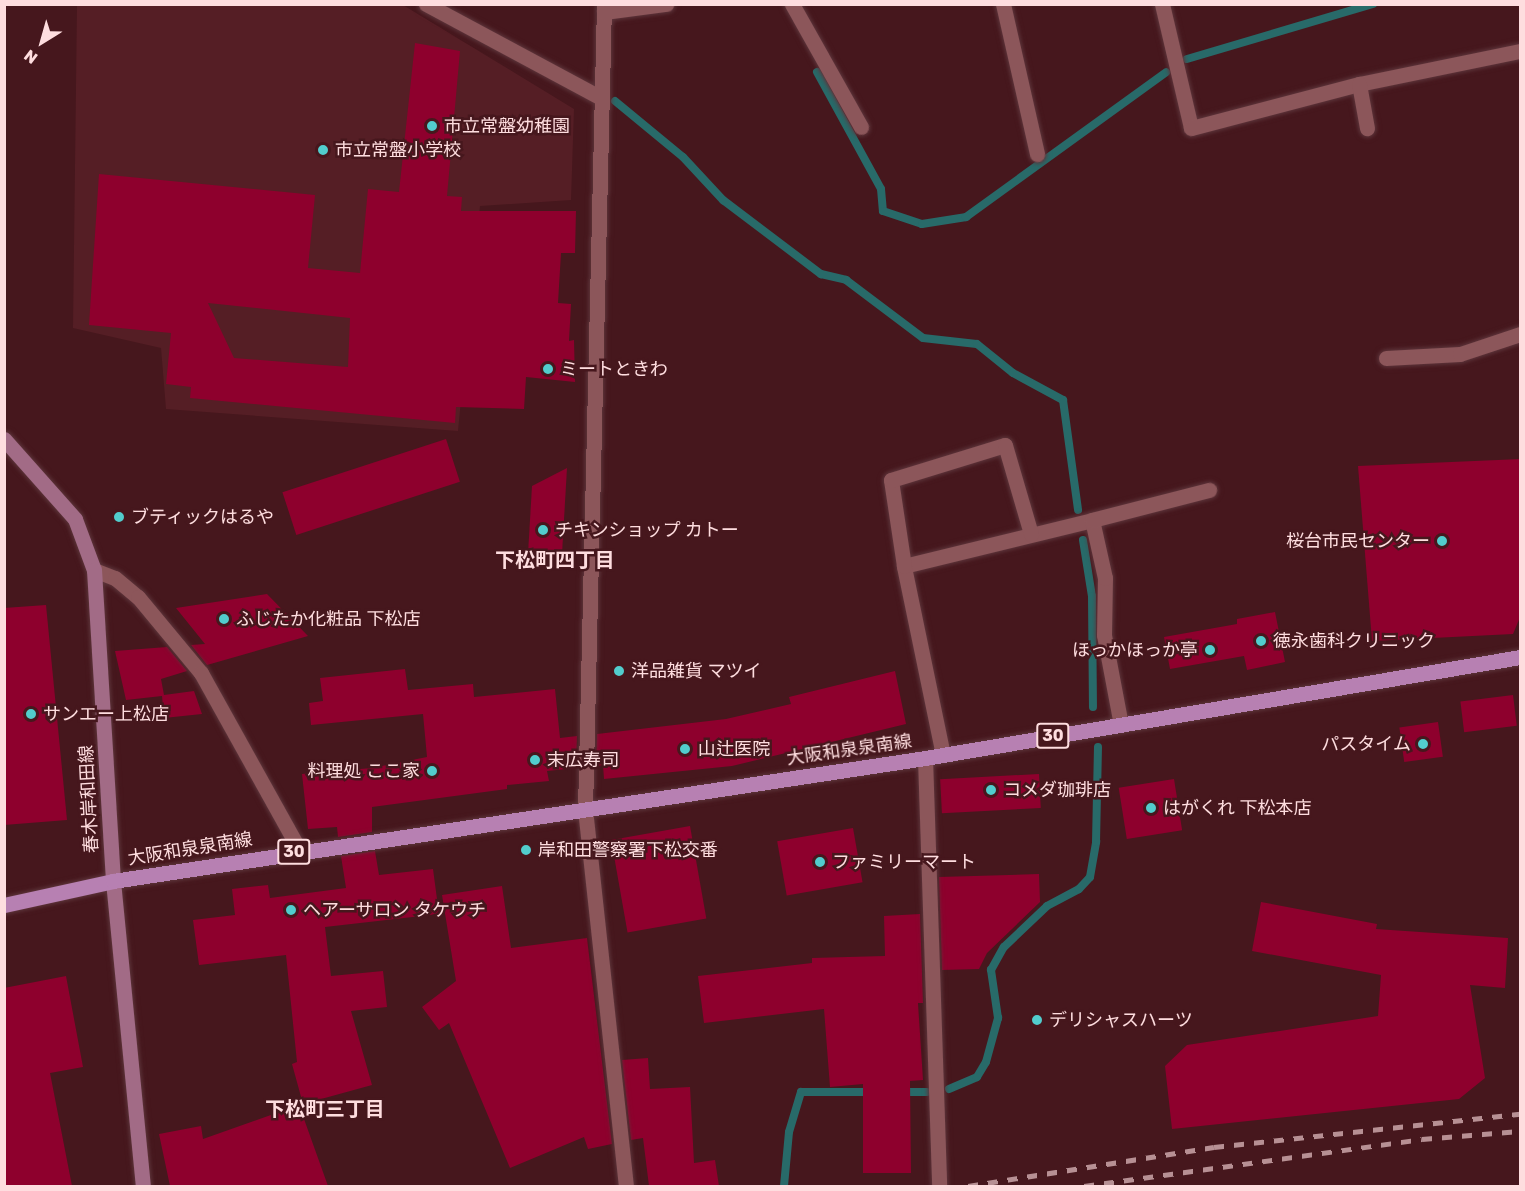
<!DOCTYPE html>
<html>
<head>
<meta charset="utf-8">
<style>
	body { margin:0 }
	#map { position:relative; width:1525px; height:1191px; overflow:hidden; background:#46171d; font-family:Rubik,"Noto Sans JP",sans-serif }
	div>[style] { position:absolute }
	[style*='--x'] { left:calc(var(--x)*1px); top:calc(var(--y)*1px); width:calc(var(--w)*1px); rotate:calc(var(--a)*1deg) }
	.built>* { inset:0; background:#551e25 }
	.stream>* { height:8px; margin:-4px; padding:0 4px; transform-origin:4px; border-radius:4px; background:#286a69 }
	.building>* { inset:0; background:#8e002d; transform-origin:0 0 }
	.roads { filter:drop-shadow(0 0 2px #5d353b) drop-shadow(0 0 2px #5d353b) }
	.street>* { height:15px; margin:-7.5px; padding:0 7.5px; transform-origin:7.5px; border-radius:7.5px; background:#8c565a }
	.secondary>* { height:15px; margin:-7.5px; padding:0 7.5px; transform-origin:7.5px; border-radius:7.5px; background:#a26b86 }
	.primary>* { height:15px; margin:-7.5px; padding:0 7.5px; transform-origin:7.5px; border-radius:7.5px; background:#b780b2 }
	.rail>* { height:4.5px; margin-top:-2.25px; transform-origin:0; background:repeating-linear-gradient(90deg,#b79094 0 10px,transparent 0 20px) }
	.dots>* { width:16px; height:16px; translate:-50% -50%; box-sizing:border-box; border:3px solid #46171d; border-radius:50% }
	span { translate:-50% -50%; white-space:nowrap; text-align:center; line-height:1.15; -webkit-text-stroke:5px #46171d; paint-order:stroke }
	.shield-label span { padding:2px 4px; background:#46171d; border:2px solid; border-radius:4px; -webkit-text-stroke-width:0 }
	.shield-label { font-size:16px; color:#fedddf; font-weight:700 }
	.poi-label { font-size:18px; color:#fedddf }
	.left { translate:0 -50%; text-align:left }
	.right { translate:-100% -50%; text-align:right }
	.street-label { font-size:18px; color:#fedddf }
	.neighbourhood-label { font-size:20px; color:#fedddf; font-weight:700 }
	.frame { position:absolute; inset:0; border:6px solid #fedddf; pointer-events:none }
	.north { position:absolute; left:12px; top:12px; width:60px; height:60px; -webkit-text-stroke:4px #46171d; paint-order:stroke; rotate:217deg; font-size:16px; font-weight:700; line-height:24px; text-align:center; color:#fedddf }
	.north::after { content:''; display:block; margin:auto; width:21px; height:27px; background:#fedddf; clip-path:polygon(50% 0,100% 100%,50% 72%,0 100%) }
</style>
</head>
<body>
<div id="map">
	<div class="built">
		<div style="clip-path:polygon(77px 5px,403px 5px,574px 109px,571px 200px,480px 206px,458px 431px,166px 409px,161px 348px,73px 328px)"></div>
	</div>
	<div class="stream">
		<div style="--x:1187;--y:59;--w:194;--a:-16.5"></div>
		<div style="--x:817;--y:72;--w:133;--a:61.3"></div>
		<div style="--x:881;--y:189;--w:22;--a:85"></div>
		<div style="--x:883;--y:211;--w:41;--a:18.4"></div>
		<div style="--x:922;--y:224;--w:45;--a:-9"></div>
		<div style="--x:966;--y:217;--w:247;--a:-35.9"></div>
		<div style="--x:615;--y:101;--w:88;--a:39.5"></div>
		<div style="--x:683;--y:157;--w:59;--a:47.1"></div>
		<div style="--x:723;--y:200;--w:123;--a:37.1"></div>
		<div style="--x:821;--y:274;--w:26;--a:13"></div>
		<div style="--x:846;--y:280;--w:96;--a:37"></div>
		<div style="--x:923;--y:338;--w:54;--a:6.3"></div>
		<div style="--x:977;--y:344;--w:46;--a:38.9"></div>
		<div style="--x:1013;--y:373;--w:57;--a:28.4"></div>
		<div style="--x:1063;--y:400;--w:111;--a:82.2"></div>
		<div style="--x:1083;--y:540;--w:57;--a:80.9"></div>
		<div style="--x:1092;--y:596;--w:111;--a:89.5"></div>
		<div style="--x:949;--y:1089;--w:30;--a:-23"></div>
		<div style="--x:977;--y:1077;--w:17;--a:-59"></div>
		<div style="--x:986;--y:1062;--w:46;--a:-74.7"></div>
		<div style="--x:998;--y:1018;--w:49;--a:-98.3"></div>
		<div style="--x:991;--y:970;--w:26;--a:-61"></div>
		<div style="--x:1004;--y:947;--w:59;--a:-43.6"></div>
		<div style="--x:1047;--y:906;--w:36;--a:-28"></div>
		<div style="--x:1079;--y:889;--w:16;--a:-47"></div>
		<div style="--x:1090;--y:877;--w:36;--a:-80"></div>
		<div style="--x:1096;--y:842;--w:95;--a:-88.8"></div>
		<div style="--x:901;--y:1092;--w:26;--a:0"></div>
		<div style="--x:784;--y:1186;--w:54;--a:-84.7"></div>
		<div style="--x:789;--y:1132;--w:42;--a:-73.3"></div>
		<div style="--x:801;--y:1092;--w:72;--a:0"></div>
	</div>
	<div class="building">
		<div style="clip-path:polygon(evenodd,415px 43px,460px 51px,447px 196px,462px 197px,461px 211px,576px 211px,575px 253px,561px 253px,558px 303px,571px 304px,569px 341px,574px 340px,575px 382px,526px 377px,524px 409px,456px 407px,455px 423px,190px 398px,191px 387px,166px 384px,171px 333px,89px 325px,99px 174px,315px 195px,308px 268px,360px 273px,368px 189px,399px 192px,415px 43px,208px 303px,350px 318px,348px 367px,234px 358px,208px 303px)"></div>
		<div style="left:446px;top:439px;width:45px;height:172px;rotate:72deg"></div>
		<div style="clip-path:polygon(1521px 459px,1521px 615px,1513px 634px,1372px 641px,1358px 466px)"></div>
		<div style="clip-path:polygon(567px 468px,562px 554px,528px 554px,532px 486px)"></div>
		<div style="clip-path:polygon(267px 594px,308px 636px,207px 665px,191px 645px,205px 644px,176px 608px)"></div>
		<div style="clip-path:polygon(46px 605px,67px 820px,4px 825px,4px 608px)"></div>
		<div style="clip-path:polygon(1275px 612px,1285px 662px,1247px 670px,1244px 656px,1170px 669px,1164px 637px,1237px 624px,1237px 619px)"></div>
		<div style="clip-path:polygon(167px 647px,187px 671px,161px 679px,164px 695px,194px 691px,202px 714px,164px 718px,162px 696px,126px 700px,115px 651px)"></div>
		<div style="clip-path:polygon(405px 669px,408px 690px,473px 684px,474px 697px,555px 689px,560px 738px,577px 736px,576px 768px,547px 771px,549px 781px,507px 785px,507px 789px,372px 807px,372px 832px,338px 837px,337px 827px,308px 829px,302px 774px,372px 768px,427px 757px,423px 714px,311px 725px,309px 703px,323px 701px,320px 678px)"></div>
		<div style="clip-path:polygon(895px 671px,906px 724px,732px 766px,604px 779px,603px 765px,596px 766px,597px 734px,726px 719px,791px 704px,789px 697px)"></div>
		<div style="left:1513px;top:695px;width:31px;height:53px;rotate:83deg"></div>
		<div style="left:1438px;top:722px;width:35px;height:39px;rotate:82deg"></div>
		<div style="left:1039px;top:774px;width:34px;height:99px;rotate:87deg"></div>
		<div style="left:1174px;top:779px;width:52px;height:56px;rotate:81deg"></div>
		<div style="left:690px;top:826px;width:94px;height:80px;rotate:80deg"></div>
		<div style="left:853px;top:828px;width:55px;height:77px;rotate:80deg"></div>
		<div style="clip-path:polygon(375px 851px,379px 875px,433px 869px,439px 914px,325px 927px,331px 976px,383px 971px,387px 1007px,351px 1011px,372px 1085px,303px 1104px,292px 1064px,297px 1062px,286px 955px,199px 965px,193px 920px,235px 915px,232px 889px,268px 885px,270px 898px,346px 888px,341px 856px)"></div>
		<div style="clip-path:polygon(1039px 874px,1040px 902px,987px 953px,979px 969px,942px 970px,939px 877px)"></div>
		<div style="clip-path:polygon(502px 886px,511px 948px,587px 938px,612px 1144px,588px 1149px,584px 1137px,510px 1168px,449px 1023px,439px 1030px,422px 1007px,456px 981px,442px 895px)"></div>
		<div style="clip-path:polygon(1261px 902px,1377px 924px,1376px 929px,1508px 938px,1505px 988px,1470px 985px,1485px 1078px,1459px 1099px,1172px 1129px,1165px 1066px,1187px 1045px,1378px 1016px,1381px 975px,1252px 951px)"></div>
		<div style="clip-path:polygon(920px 914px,923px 1003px,918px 1003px,923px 1080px,910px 1081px,911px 1173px,863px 1173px,863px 1084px,830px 1087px,824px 1009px,704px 1023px,698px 976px,812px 963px,812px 958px,885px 956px,884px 916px)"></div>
		<div style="clip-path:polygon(66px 976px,83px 1067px,50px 1073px,72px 1186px,4px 1186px,4px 988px)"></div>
		<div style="clip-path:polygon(648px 1058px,650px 1089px,690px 1087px,694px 1163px,715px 1160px,719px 1186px,649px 1186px,643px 1138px,631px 1140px,622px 1060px)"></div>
		<div style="clip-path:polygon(299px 1105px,328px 1186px,170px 1186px,159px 1134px,201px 1126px,203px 1139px)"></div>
	</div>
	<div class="roads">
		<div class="street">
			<div style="--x:426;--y:4;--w:199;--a:28.2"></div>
			<div style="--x:604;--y:4;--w:805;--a:91.35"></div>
			<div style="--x:585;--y:809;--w:379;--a:83.8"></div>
			<div style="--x:792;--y:4;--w:141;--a:60.7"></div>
			<div style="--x:1003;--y:4;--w:154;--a:77.2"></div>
			<div style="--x:1162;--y:4;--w:127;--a:76.8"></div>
			<div style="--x:1191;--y:128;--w:174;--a:-14.7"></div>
			<div style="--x:1359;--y:84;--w:164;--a:-11.6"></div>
			<div style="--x:604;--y:12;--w:63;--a:-7.4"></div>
			<div style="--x:1359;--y:84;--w:45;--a:79.7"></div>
			<div style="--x:1386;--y:358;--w:74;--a:-3.1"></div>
			<div style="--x:1460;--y:354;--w:63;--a:-18.4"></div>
			<div style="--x:904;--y:566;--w:194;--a:-13.7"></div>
			<div style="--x:94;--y:570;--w:22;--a:21"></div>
			<div style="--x:115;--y:578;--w:30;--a:40"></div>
			<div style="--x:138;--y:597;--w:99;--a:50.3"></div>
			<div style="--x:201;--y:673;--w:204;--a:60.9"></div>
			<div style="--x:1121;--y:725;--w:92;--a:-100.7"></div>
			<div style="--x:1104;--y:635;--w:57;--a:-89"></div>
			<div style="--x:1105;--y:578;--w:59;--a:-102.6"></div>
			<div style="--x:1092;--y:520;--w:121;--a:-14.4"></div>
			<div style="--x:943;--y:755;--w:193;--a:-101.7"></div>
			<div style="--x:904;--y:566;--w:87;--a:-98.6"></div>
			<div style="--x:891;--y:480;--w:119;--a:-17.1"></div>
			<div style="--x:1005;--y:445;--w:93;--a:73.7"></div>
			<div style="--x:925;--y:758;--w:428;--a:88.1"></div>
		</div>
		<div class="secondary">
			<div style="--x:4;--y:439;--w:107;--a:48.4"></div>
			<div style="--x:75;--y:519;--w:54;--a:69.6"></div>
			<div style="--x:94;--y:570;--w:312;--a:86.5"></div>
			<div style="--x:113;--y:881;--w:306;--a:84.4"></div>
		</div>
		<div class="primary">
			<div style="--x:4;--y:905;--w:112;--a:-12.4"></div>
			<div style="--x:113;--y:881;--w:821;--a:-8.61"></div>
			<div style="--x:925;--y:758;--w:604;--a:-9.63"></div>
		</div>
	</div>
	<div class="rail">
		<div style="--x:968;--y:1186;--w:249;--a:-9"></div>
		<div style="--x:1214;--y:1147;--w:308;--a:-6.2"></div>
		<div style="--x:1084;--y:1186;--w:341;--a:-7.9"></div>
		<div style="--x:1422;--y:1139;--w:98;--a:-4.7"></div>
	</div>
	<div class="dots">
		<div style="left:432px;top:126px;background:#52cdcd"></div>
		<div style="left:323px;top:150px;background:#52cdcd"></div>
		<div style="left:548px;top:369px;background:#52cdcd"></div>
		<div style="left:119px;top:517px;background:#52cdcd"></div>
		<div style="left:543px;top:530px;background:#52cdcd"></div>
		<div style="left:1442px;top:541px;background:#52cdcd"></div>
		<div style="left:224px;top:619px;background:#52cdcd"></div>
		<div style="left:1261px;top:641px;background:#52cdcd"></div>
		<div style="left:1210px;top:650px;background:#52cdcd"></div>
		<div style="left:619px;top:671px;background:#52cdcd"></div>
		<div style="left:31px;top:714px;background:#52cdcd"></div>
		<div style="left:1423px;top:744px;background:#52cdcd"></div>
		<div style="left:685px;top:749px;background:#52cdcd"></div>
		<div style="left:535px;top:760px;background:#52cdcd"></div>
		<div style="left:432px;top:771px;background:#52cdcd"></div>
		<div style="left:991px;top:790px;background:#52cdcd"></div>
		<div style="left:1151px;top:808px;background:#52cdcd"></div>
		<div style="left:526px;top:850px;background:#52cdcd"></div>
		<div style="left:820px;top:862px;background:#52cdcd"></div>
		<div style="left:291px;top:910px;background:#52cdcd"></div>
		<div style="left:1037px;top:1020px;background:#52cdcd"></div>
	</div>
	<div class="shield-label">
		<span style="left:1053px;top:736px">30</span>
		<span style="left:294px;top:852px">30</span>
	</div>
	<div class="poi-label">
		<span class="left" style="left:444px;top:126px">市立常盤幼稚園</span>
		<span class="left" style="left:335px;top:150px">市立常盤小学校</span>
		<span class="left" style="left:560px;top:369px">ミートときわ</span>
		<span class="left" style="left:131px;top:517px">ブティックはるや</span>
		<span class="left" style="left:555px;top:530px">チキンショップ カトー</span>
		<span class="right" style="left:1430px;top:541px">桜台市民センター</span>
		<span class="left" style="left:236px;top:619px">ふじたか化粧品 下松店</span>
		<span class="left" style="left:1273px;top:641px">徳永歯科クリニック</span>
		<span class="right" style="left:1198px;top:650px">ほっかほっか亭</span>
		<span class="left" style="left:631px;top:671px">洋品雑貨 マツイ</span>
		<span class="left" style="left:43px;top:714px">サンエー上松店</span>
		<span class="right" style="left:1411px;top:744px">パスタイム</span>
		<span class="left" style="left:698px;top:749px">山辻医院</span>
		<span class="left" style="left:547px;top:760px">末広寿司</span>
		<span class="right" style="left:420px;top:771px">料理処 ここ家</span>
		<span class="left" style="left:1003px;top:790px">コメダ珈琲店</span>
		<span class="left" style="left:1163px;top:808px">はがくれ 下松本店</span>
		<span class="left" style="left:538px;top:850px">岸和田警察署下松交番</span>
		<span class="left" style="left:832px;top:862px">ファミリーマート</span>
		<span class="left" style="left:303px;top:910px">ヘアーサロン タケウチ</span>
		<span class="left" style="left:1049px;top:1020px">デリシャスハーツ</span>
	</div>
	<div class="street-label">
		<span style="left:849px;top:750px;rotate:-8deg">大阪和泉泉南線</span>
		<span style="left:89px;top:799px;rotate:-93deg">春木岸和田線</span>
		<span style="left:190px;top:849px;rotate:-9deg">大阪和泉泉南線</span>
	</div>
	<div class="neighbourhood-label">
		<span style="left:555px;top:560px">下松町四丁目</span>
		<span style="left:325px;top:1109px">下松町三丁目</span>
	</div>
	<div class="frame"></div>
	<div class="north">N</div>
</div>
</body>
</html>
